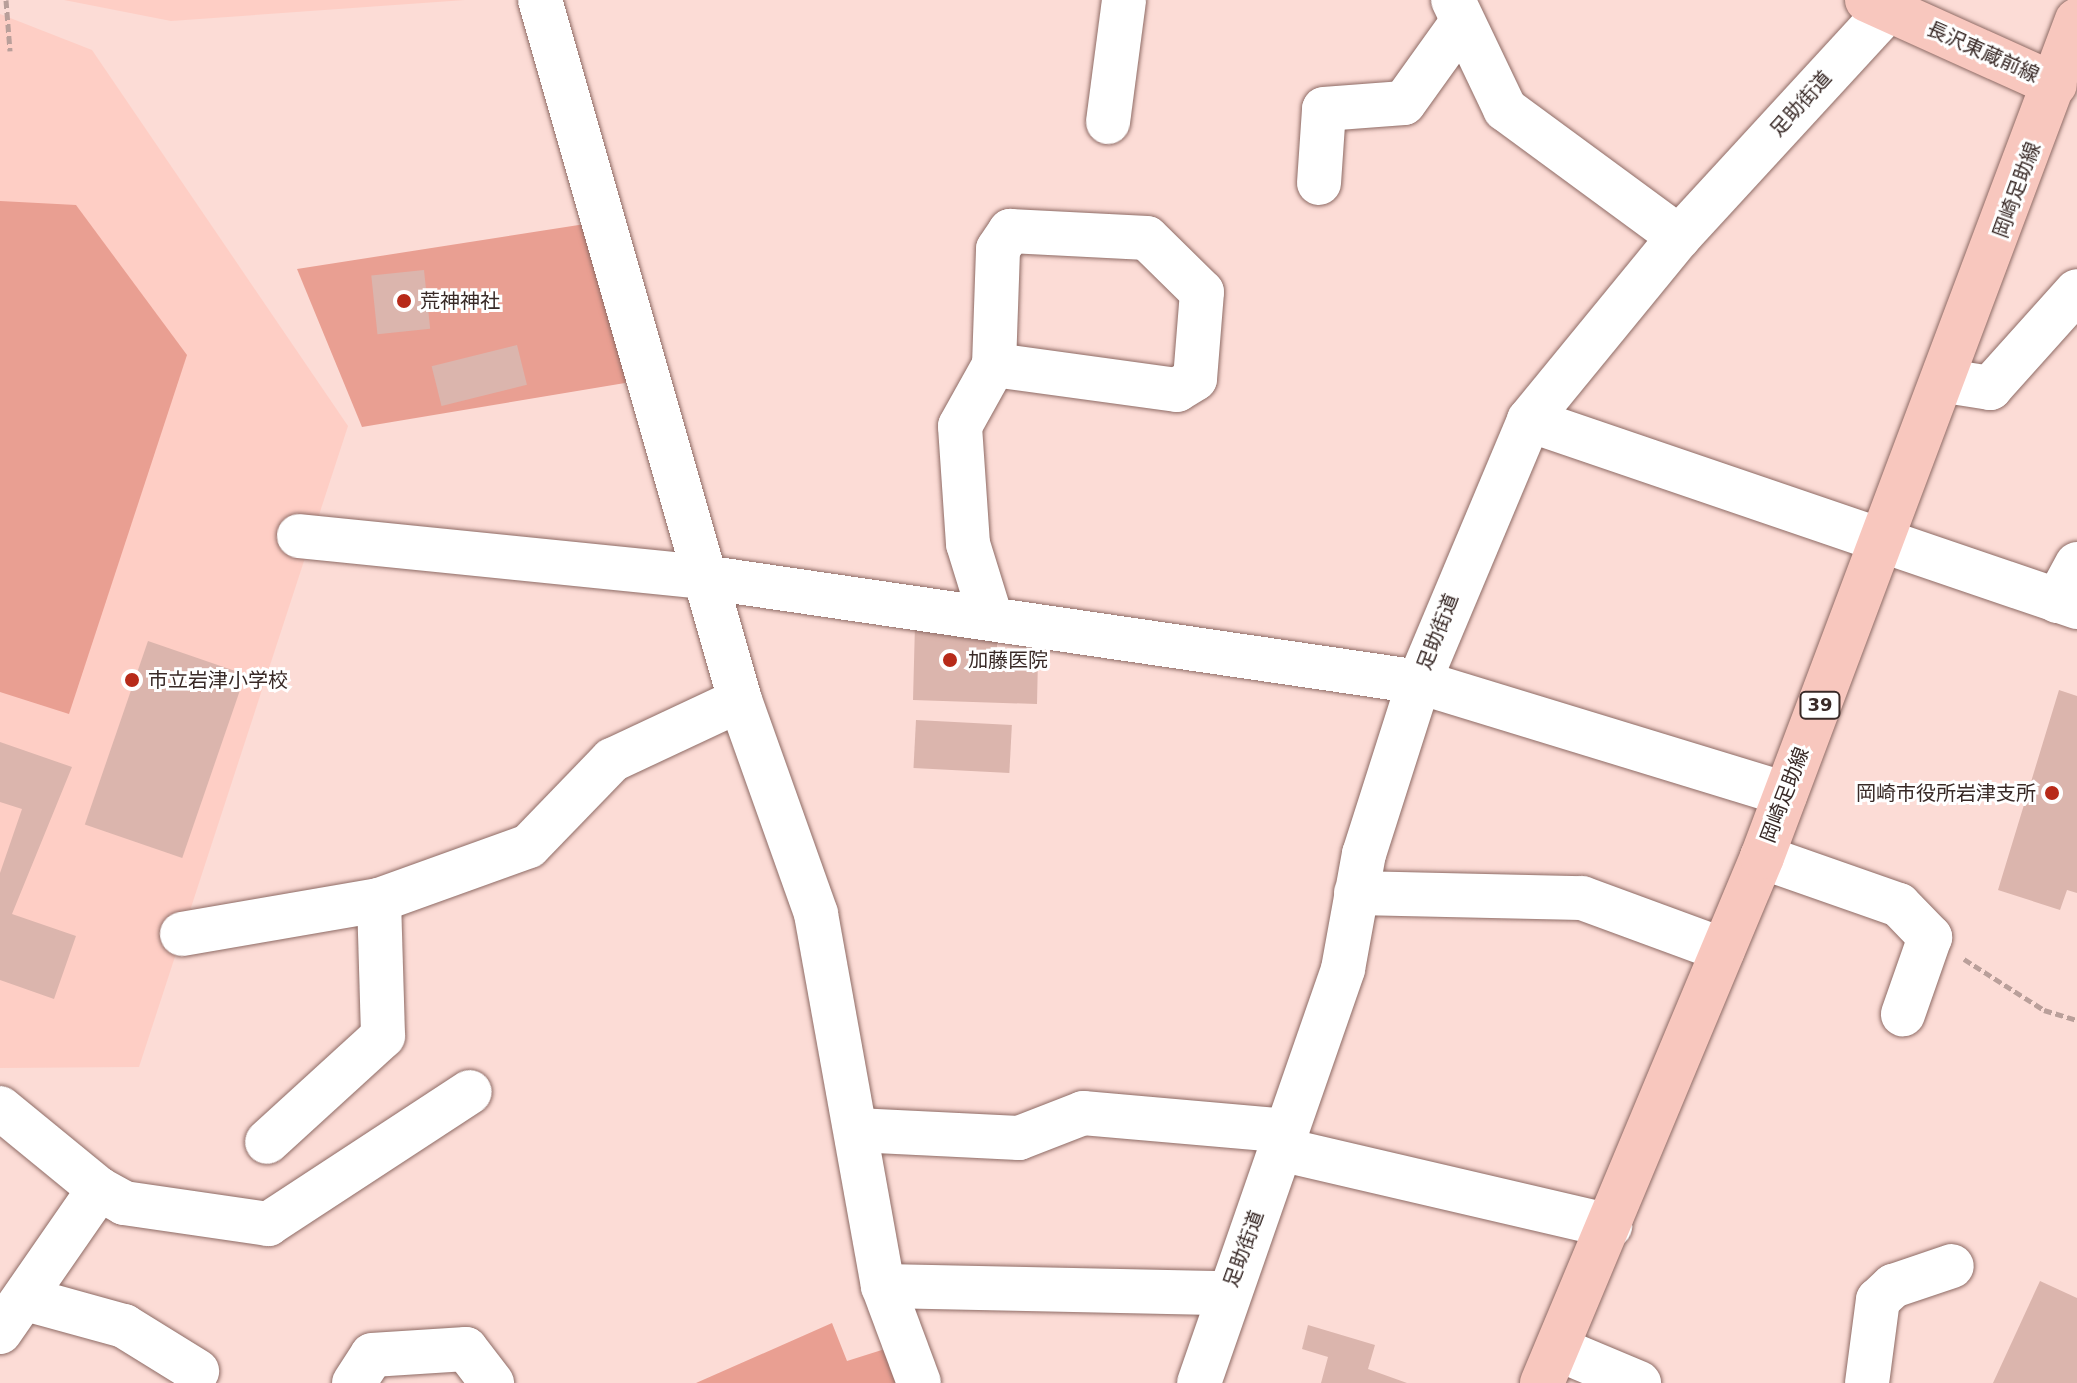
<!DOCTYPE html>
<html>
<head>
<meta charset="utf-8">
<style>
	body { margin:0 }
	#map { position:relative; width:2077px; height:1383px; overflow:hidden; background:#fcdcd6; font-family:"DejaVu Sans","Noto Sans JP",sans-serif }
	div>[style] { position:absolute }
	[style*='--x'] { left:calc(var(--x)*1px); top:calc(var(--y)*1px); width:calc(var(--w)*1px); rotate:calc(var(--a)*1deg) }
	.built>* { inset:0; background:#fecec5 }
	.green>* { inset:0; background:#e99f92 }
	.building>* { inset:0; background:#dbb5ad; transform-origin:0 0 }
	.path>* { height:5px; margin-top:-2.5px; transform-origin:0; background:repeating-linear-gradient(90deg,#b99f9a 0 8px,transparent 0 12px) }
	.roads { filter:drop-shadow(0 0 2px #8e6b65) drop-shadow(0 0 2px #8e6b65) }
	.minor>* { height:44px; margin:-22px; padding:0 22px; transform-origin:22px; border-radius:22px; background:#fff }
	.major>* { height:44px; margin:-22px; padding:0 22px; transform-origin:22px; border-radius:22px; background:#f8c7be }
	.dots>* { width:22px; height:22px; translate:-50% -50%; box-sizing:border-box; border:4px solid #fff; border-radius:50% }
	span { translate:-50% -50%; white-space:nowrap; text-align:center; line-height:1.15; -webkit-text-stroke:6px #fff; paint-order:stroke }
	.shield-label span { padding:2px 6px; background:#fff; border:2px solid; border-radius:6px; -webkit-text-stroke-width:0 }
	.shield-label { font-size:18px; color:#382926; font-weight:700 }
	.street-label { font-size:20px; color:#382926 }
	.poi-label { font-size:20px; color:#382926 }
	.left { translate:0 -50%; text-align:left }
	.right { translate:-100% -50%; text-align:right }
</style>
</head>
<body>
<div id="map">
	<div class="built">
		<div style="clip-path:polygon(64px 0,465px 0,171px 21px)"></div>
		<div style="clip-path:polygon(0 14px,92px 50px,348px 426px,139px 1067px,0 1068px)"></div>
	</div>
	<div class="green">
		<div style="clip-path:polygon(0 201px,76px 205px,187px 355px,69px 714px,0 692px)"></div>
		<div style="clip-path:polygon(598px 222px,637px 381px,362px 427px,297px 269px)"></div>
		<div style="clip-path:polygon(832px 1323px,847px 1361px,885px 1349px,896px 1383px,696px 1383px)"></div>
	</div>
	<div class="building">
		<div style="left:424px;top:270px;width:59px;height:53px;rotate:84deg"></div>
		<div style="left:517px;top:345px;width:41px;height:88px;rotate:76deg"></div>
		<div style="clip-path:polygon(915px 624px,997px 627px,997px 657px,1038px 658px,1037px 704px,913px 700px)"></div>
		<div style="left:148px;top:641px;width:103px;height:194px;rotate:19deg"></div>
		<div style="clip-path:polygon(2059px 690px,2077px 696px,2077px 893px,2067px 890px,2060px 910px,1998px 890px)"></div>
		<div style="left:916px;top:720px;width:96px;height:48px;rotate:3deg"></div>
		<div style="clip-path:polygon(0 742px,72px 767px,12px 914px,76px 936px,54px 999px,0 980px,0 873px,22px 809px,0 802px)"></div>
		<div style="clip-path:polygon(2040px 1281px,2077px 1298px,2077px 1383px,1993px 1383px)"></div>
		<div style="clip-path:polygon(1308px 1325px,1375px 1345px,1368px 1369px,1407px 1383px,1321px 1383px,1328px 1357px,1302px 1349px)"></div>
	</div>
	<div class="path">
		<div style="--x:6;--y:0;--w:51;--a:85.5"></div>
		<div style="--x:1964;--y:959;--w:95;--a:32.5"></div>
		<div style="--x:2044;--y:1010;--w:34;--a:17"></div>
	</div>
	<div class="roads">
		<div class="minor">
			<div style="--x:540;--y:0;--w:728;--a:74.05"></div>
			<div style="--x:740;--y:700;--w:227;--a:70.4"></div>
			<div style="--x:816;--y:914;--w:378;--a:79.8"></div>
			<div style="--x:883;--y:1286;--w:103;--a:69.6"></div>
			<div style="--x:1453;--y:0;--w:121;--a:64.5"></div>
			<div style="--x:1505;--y:109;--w:216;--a:36.3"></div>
			<div style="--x:1108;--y:122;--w:123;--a:-82.5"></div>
			<div style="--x:1319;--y:183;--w:74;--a:-86.1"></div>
			<div style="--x:1324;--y:109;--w:80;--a:-4.3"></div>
			<div style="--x:1404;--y:103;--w:100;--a:-54.4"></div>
			<div style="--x:1946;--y:381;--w:45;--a:9"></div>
			<div style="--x:1990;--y:388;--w:130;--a:-48.1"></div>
			<div style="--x:1529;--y:420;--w:579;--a:18.84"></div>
			<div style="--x:299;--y:536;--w:413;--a:5.8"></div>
			<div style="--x:710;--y:578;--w:717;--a:8.34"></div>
			<div style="--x:1419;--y:682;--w:383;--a:17"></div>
			<div style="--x:2057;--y:601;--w:42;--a:-61.6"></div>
			<div style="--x:990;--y:615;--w:74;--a:-107.2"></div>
			<div style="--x:968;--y:544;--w:118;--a:-93.9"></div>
			<div style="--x:960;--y:426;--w:70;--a:-60.9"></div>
			<div style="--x:994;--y:365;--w:116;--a:-88"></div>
			<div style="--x:998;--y:249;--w:22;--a:-56"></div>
			<div style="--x:1010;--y:231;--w:137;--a:2.9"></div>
			<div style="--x:1147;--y:238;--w:77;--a:44.5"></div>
			<div style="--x:1202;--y:292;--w:87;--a:94.6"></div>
			<div style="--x:1195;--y:379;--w:21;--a:149"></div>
			<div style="--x:1177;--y:390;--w:185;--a:-172.2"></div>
			<div style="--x:1762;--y:857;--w:145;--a:19.3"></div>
			<div style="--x:1899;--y:905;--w:45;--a:45.9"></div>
			<div style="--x:1930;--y:937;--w:82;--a:109.3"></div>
			<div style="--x:1356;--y:893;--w:226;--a:1.3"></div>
			<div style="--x:1582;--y:898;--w:150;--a:20.2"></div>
			<div style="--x:379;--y:900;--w:159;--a:-19.8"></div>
			<div style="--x:529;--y:846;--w:120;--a:-46"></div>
			<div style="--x:612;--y:760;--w:141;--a:-25.1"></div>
			<div style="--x:182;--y:934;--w:200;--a:-9.8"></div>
			<div style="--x:379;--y:900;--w:136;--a:88.3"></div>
			<div style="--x:383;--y:1036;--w:157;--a:137.6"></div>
			<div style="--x:0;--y:1108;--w:128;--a:39.3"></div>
			<div style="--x:856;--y:1130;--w:163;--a:2.8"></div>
			<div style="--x:1019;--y:1138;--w:69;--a:-21.3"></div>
			<div style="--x:1083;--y:1113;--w:205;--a:5"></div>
			<div style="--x:1280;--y:1149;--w:339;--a:13.1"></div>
			<div style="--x:883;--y:1286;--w:345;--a:1.2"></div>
			<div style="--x:26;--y:1299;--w:102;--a:15.4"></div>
			<div style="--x:124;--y:1326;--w:86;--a:31.7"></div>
			<div style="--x:0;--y:1332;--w:174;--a:-55.3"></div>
			<div style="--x:99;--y:1189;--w:29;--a:29"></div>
			<div style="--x:124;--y:1203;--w:146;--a:8.3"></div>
			<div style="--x:268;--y:1224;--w:241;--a:-33.2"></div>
			<div style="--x:1558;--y:1349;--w:88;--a:22.8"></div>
			<div style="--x:354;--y:1383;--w:33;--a:-57"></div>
			<div style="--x:372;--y:1355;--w:94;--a:-3.7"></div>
			<div style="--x:466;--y:1349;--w:43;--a:52.6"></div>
			<div style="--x:1199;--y:1383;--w:438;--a:-70.8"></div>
			<div style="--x:1343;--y:969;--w:117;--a:-79.7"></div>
			<div style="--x:1364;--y:854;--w:181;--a:-72.3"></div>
			<div style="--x:1419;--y:682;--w:284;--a:-67.2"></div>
			<div style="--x:1529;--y:420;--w:237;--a:-50.7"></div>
			<div style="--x:1679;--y:237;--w:322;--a:-47.4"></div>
			<div style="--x:1867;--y:1383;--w:84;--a:-82.5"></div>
			<div style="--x:1878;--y:1300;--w:21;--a:-43"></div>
			<div style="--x:1893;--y:1286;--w:62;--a:-18.7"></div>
		</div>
		<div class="major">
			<div style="--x:1867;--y:0;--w:206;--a:24.3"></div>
			<div style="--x:1542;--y:1383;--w:570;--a:-67.3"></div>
			<div style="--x:1762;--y:857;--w:894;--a:-69.38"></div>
		</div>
	</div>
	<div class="dots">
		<div style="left:404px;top:301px;background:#b72a19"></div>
		<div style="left:950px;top:660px;background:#b72a19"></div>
		<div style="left:132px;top:680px;background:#b72a19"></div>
		<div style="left:2052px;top:793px;background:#b72a19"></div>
	</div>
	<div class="shield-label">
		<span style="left:1820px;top:705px">39</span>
	</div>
	<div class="street-label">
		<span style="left:1983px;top:52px;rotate:24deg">長沢東蔵前線</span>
		<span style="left:1801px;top:104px;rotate:-48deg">足助街道</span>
		<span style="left:2017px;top:190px;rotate:-70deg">岡崎足助線</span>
		<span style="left:1438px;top:632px;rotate:-69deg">足助街道</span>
		<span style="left:1785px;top:795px;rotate:-69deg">岡崎足助線</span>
		<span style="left:1244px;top:1249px;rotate:-70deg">足助街道</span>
	</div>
	<div class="poi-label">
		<span class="left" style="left:420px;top:301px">荒神神社</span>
		<span class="left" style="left:968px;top:660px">加藤医院</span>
		<span class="left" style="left:148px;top:680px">市立岩津小学校</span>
		<span class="right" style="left:2036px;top:793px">岡崎市役所岩津支所</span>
	</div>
</div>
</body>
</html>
